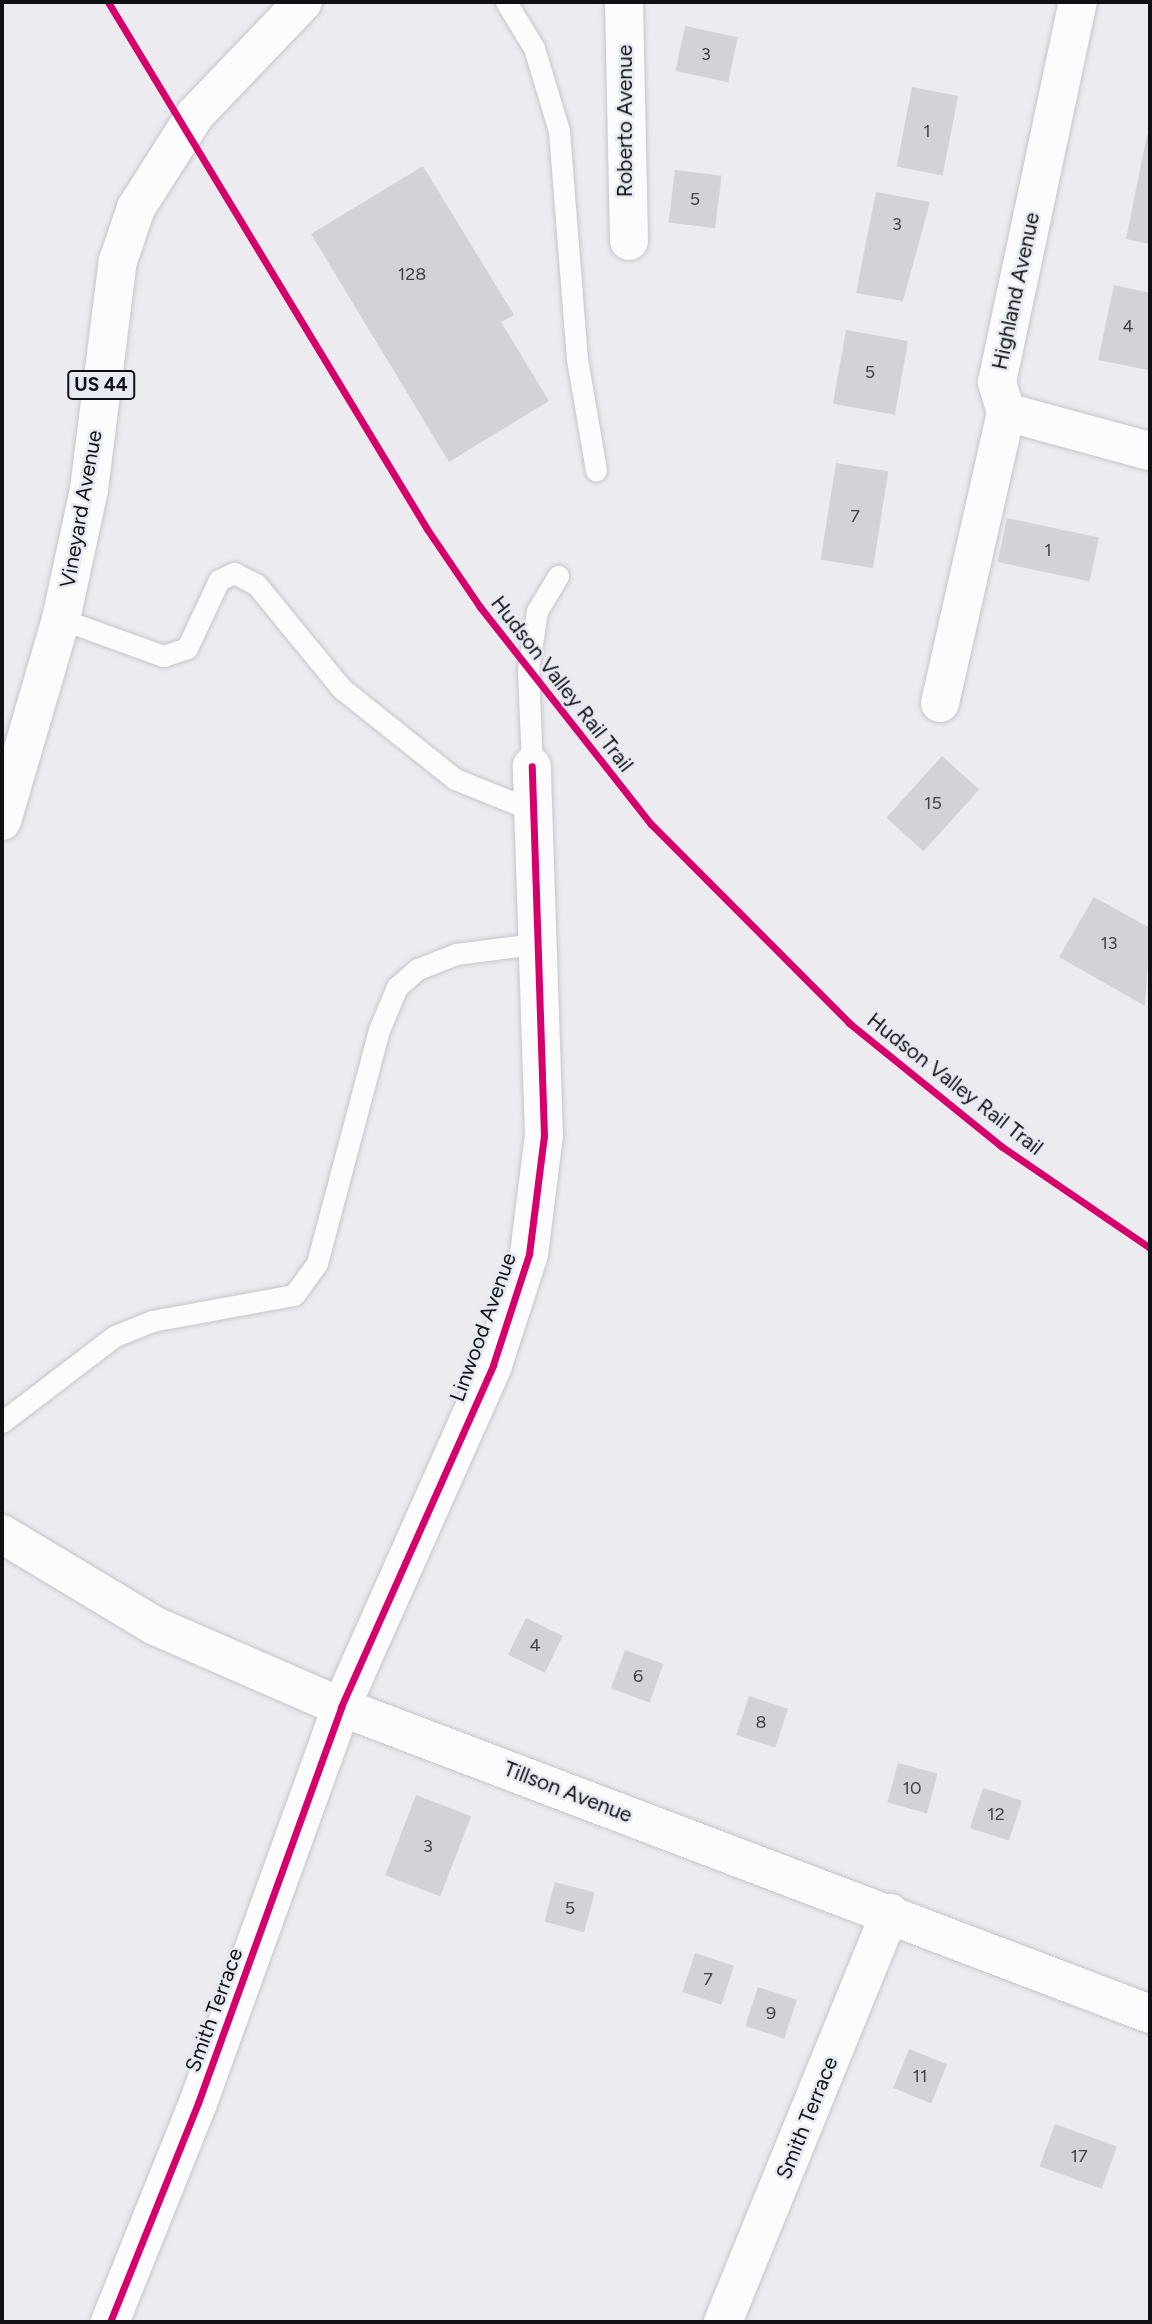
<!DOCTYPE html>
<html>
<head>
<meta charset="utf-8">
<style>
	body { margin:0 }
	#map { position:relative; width:1152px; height:2324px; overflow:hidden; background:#ebebf0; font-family:Figtree,sans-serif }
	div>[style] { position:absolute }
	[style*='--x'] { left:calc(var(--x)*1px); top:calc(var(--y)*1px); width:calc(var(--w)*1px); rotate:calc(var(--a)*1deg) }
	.building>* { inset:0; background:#d3d3d7; transform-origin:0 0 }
	.roads { filter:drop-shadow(0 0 2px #c5c6c9) drop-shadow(0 0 2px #c5c6c9) }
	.service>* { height:21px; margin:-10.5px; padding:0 10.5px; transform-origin:10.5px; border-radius:10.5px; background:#fcfcfd }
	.minor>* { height:38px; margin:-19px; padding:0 19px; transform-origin:19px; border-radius:19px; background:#fcfcfd }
	.tertiary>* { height:38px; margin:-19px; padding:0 19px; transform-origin:19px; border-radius:19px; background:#fcfcfd }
	.primary>* { height:38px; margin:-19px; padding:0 19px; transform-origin:19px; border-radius:19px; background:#fcfcfd }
	.cycleway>* { height:7px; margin:-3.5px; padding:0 3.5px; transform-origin:3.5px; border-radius:3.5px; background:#d6006c }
	span { translate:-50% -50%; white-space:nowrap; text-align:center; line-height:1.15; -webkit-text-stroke:5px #e8eaf3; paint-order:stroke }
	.number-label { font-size:18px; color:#424246 }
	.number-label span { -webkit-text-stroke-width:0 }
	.shield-label span { padding:2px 5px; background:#e8eaf3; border:2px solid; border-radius:5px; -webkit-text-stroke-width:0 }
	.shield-label { font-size:19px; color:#101114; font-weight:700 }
	.street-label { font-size:21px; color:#101114 }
	.frame { position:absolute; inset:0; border:4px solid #101114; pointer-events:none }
</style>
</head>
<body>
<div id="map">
	<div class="building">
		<div style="left:685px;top:26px;width:54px;height:46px;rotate:12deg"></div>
		<div style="left:912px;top:87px;width:47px;height:81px;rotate:11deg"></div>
		<div style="clip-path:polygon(1147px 135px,1150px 136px,1150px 244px,1126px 239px)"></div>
		<div style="clip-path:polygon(423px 166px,514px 315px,501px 322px,549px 401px,449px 462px,311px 234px)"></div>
		<div style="left:675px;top:170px;width:47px;height:53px;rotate:7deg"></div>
		<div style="clip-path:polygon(876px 192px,930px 202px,903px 301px,856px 293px)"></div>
		<div style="clip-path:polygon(1114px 285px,1150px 293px,1148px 370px,1098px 360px)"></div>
		<div style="left:846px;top:330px;width:63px;height:75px;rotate:10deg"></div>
		<div style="left:836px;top:463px;width:53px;height:98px;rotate:9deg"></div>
		<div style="left:1007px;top:518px;width:94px;height:45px;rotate:12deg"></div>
		<div style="left:942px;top:756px;width:50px;height:83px;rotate:42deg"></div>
		<div style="clip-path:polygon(1094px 897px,1150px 928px,1145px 1006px,1059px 957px)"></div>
		<div style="left:526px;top:1618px;width:41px;height:41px;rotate:26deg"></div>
		<div style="left:625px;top:1650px;width:41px;height:41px;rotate:20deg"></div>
		<div style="left:749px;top:1696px;width:41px;height:41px;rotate:18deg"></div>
		<div style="left:898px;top:1763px;width:41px;height:41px;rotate:15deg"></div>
		<div style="left:983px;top:1788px;width:41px;height:42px;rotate:18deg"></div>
		<div style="left:416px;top:1795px;width:59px;height:86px;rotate:21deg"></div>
		<div style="left:555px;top:1882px;width:41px;height:41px;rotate:15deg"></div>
		<div style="left:695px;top:1953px;width:41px;height:41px;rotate:18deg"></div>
		<div style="left:758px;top:1987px;width:41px;height:41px;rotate:18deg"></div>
		<div style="left:909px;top:2049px;width:41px;height:42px;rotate:22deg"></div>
		<div style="left:1055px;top:2124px;width:66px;height:45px;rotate:20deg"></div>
	</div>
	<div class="roads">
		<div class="service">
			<div style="--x:506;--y:2;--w:54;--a:58.7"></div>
			<div style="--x:534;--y:48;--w:87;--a:73.2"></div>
			<div style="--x:559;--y:131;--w:229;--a:85.5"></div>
			<div style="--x:577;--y:359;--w:113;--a:80.3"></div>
			<div style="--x:61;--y:619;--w:109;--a:19.9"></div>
			<div style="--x:163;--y:656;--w:25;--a:-18"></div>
			<div style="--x:187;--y:648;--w:75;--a:-64.8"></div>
			<div style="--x:219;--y:580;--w:17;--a:-25"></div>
			<div style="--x:234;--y:573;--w:25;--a:27"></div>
			<div style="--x:256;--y:584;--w:134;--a:50.7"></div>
			<div style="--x:341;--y:688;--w:146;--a:38.6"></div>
			<div style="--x:455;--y:779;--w:83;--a:21.9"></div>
			<div style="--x:532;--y:766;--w:96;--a:-92.4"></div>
			<div style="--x:528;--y:670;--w:60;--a:-81.3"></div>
			<div style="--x:537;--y:611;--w:41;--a:-59"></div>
			<div style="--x:2;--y:1422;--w:142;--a:-37.3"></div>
			<div style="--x:115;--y:1336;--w:40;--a:-22"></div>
			<div style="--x:152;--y:1321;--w:144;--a:-10.4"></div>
			<div style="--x:294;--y:1295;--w:39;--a:-54"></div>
			<div style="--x:317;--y:1263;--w:241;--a:-75.1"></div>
			<div style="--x:379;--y:1030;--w:47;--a:-67.3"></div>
			<div style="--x:397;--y:987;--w:28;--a:-41"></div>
			<div style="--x:418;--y:969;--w:41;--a:-21.5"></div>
			<div style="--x:456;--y:954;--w:87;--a:-7.3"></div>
		</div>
		<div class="minor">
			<div style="--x:624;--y:2;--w:239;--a:88.8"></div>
			<div style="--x:1006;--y:412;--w:149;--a:15.2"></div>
			<div style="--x:940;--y:703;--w:298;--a:-77.2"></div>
			<div style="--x:1006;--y:412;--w:31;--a:-107"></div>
			<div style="--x:997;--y:382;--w:389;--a:-78"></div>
			<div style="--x:110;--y:2322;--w:236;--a:-68.1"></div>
			<div style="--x:198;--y:2103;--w:421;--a:-70.1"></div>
			<div style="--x:341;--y:1707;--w:374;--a:-66"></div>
			<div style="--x:493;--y:1365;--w:117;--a:-72"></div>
			<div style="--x:529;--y:1254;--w:119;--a:-82.8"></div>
			<div style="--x:544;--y:1136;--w:370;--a:-91.9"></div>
			<div style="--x:723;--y:2322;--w:442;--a:-67.8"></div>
		</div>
		<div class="tertiary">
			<div style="--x:2;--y:1534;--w:179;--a:31"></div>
			<div style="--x:155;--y:1626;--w:203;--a:23.5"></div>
			<div style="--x:341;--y:1707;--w:865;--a:20.78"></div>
		</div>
		<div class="primary">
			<div style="--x:2;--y:821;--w:210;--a:-73.7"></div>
			<div style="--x:61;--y:619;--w:133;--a:-77.8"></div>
			<div style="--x:89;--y:489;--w:230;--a:-82.8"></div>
			<div style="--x:118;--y:261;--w:56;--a:-71.2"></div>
			<div style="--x:136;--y:208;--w:110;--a:-57.6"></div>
			<div style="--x:195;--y:115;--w:156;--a:-46.3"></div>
		</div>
	</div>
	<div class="cycleway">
		<div style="--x:108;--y:2;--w:616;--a:58.81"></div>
		<div style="--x:427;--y:529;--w:94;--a:55.8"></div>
		<div style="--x:480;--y:607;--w:276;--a:51.8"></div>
		<div style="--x:651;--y:824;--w:281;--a:45.1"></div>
		<div style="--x:849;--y:1023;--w:196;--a:39"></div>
		<div style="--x:1001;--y:1146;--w:181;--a:34.4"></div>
		<div style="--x:110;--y:2322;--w:236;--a:-68.1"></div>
		<div style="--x:198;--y:2103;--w:421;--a:-70.1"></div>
		<div style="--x:341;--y:1707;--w:374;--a:-66"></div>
		<div style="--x:493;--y:1365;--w:117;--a:-72"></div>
		<div style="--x:529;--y:1254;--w:119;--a:-82.8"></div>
		<div style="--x:544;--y:1136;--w:370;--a:-91.9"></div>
	</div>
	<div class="number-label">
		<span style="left:706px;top:54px">3</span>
		<span style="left:927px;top:131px">1</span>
		<span style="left:695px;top:199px">5</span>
		<span style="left:897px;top:224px">3</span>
		<span style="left:412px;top:274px">128</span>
		<span style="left:1128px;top:326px">4</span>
		<span style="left:870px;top:372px">5</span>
		<span style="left:855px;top:516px">7</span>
		<span style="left:1048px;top:550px">1</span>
		<span style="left:933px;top:803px">15</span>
		<span style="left:1109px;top:943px">13</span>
		<span style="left:535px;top:1645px">4</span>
		<span style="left:638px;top:1676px">6</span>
		<span style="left:761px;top:1722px">8</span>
		<span style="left:912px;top:1788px">10</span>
		<span style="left:996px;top:1814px">12</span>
		<span style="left:428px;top:1846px">3</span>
		<span style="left:570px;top:1908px">5</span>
		<span style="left:708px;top:1979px">7</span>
		<span style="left:771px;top:2013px">9</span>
		<span style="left:920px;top:2076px">11</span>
		<span style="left:1079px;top:2156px">17</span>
	</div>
	<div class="shield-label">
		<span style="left:101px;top:385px">US 44</span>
	</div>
	<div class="street-label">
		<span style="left:625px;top:121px;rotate:-90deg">Roberto Avenue</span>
		<span style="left:1016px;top:291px;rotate:-78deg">Highland Avenue</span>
		<span style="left:81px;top:509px;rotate:-80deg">Vineyard Avenue</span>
		<span style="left:562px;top:684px;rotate:52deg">Hudson Valley Rail Trail</span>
		<span style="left:955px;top:1084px;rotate:38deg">Hudson Valley Rail Trail</span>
		<span style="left:483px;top:1327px;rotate:-70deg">Linwood Avenue</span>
		<span style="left:568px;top:1792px;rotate:21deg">Tillson Avenue</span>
		<span style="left:214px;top:2010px;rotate:-70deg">Smith Terrace</span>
		<span style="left:807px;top:2118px;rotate:-68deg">Smith Terrace</span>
	</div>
	<div class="frame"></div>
</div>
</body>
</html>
